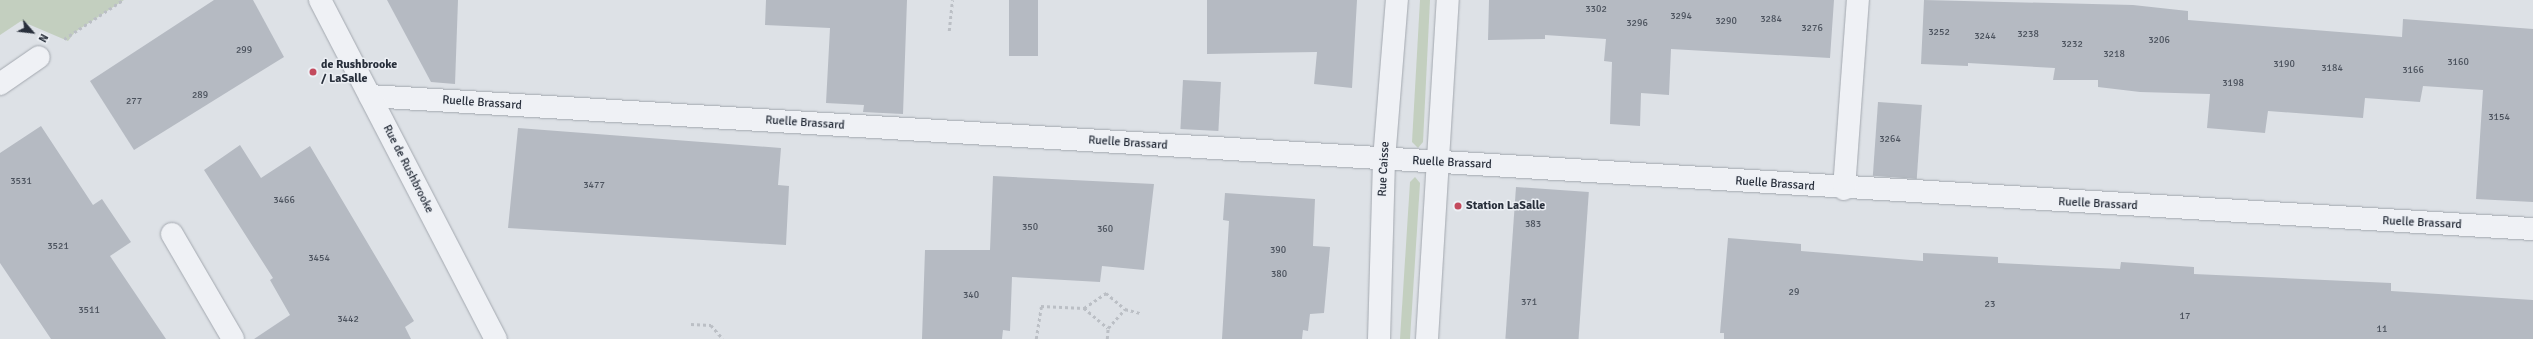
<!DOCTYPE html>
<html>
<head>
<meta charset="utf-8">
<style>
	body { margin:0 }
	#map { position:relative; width:2533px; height:339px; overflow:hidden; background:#dde1e6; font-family:Signika,sans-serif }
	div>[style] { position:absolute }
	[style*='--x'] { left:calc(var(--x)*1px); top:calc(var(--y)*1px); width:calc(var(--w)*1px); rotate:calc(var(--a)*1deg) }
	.green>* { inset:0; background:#c3cfbf }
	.building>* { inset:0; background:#b5bac2; transform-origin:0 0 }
	.path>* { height:2.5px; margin-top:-1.25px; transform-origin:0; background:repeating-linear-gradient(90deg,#bbbfc5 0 3px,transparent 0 6px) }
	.roads { filter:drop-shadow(0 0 1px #a3a8af) drop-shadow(0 0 1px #a3a8af) }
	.service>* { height:22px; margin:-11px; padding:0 11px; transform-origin:11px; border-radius:11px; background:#eff1f5 }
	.minor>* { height:22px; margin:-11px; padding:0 11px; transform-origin:11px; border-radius:11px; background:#eff1f5 }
	.dots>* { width:11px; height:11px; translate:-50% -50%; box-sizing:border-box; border:2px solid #eceff4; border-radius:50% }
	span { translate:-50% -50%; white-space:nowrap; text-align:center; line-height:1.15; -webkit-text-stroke:3px #eceff4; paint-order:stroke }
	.number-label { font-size:10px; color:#4b525d }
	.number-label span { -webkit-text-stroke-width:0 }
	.poi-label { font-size:12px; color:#282f3b; font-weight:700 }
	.left { translate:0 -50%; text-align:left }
	.street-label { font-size:12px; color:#282f3b }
	.north { position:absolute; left:12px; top:12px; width:40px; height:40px; -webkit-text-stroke:3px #eceff4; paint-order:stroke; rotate:118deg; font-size:11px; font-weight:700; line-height:16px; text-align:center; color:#282f3b }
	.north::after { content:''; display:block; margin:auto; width:14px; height:18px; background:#282f3b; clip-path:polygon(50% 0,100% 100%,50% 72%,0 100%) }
</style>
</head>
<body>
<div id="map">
	<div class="green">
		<div style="clip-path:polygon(0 0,124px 0,75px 32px,68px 41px,21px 21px,0 35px)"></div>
		<div style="clip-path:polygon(1420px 0,1430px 0,1423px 142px,1418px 148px,1412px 142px)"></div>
		<div style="clip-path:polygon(1415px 177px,1420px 183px,1410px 339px,1400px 339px,1410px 182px)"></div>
	</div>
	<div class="building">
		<div style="clip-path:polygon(214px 0,253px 0,284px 57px,134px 150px,90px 81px)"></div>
		<div style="clip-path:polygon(387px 0,458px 0,455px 84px,431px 82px)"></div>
		<div style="clip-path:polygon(766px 0,907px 0,903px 114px,863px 112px,864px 105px,826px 103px,830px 28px,765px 25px)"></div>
		<div style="left:1009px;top:0;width:29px;height:56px"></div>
		<div style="clip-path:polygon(1207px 0,1357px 0,1352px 88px,1314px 84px,1317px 52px,1207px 54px)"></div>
		<div style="clip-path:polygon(1489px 0,1834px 0,1830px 58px,1671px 49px,1669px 95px,1641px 93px,1640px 126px,1610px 124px,1612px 62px,1604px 61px,1606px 39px,1545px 35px,1545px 39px,1488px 40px)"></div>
		<div style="clip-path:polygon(1924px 0,2133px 5px,2188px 11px,2188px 20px,2402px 37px,2403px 19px,2533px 29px,2533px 202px,2476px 199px,2483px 90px,2423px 86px,2420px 102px,2365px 98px,2363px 118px,2268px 111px,2265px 133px,2207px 128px,2210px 94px,2140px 92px,2098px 87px,2098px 80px,2053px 80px,2055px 68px,1968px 63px,1968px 66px,1921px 64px)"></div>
		<div style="left:1183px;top:80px;width:38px;height:49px;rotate:3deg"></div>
		<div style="left:1878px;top:102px;width:44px;height:74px;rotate:4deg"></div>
		<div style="clip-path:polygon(41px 126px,93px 205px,102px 199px,131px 242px,110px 256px,166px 339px,51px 339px,0 263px,0 153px)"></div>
		<div style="clip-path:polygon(518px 128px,781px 148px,778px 185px,789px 186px,786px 245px,508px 228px)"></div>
		<div style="clip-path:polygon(240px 145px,261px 178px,310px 146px,414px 321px,405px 327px,411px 339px,254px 339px,290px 315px,270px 280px,273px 278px,204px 170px)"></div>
		<div style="clip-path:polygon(993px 176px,1154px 184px,1144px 270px,1102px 266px,1100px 282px,1012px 277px,1010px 331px,1003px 330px,1002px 339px,922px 339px,925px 250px,990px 250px)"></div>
		<div style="left:1516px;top:187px;width:73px;height:152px;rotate:4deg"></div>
		<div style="clip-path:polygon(1225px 193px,1315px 199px,1313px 246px,1330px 247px,1324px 313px,1310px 314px,1308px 331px,1303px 330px,1302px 339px,1222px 339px,1229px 221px,1223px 220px)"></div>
		<div style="clip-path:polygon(1728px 238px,1801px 244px,1801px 251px,1923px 261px,1923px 253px,1998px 257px,1998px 263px,2120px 269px,2121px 262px,2194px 267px,2194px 274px,2391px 283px,2391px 291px,2533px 300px,2533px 339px,1724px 339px,1724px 333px,1720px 333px)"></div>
	</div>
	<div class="path">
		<div style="--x:949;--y:31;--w:31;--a:-84"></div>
		<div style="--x:64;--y:39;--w:71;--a:-33.5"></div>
		<div style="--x:1084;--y:308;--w:31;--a:40"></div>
		<div style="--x:691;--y:324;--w:20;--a:3"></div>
		<div style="--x:711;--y:325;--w:18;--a:49"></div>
		<div style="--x:1036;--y:339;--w:33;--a:-81"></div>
		<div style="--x:1041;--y:306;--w:43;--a:2.7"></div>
		<div style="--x:1084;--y:308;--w:27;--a:-34"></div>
		<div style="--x:1106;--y:293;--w:25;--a:40"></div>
		<div style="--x:1107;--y:339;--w:11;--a:-85"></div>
		<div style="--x:1108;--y:328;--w:25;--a:-48"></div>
		<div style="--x:1125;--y:309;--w:16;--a:15"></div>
	</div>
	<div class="roads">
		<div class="service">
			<div style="--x:0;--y:84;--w:47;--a:-34.7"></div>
			<div style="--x:370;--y:96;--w:2167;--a:3.52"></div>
			<div style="--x:1844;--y:189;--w:190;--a:-85.8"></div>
			<div style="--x:172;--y:234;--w:121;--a:59.8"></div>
			<div style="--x:1379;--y:339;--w:179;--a:-88.4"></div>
			<div style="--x:1384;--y:160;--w:161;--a:-85.4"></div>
			<div style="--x:1427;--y:339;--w:340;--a:-86.5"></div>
		</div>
		<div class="minor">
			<div style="--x:320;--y:0;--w:382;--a:62.6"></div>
		</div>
	</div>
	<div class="dots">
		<div style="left:313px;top:72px;background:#c34a5d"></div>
		<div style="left:1458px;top:206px;background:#c34a5d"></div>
	</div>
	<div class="number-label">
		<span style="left:1596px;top:10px">3302</span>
		<span style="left:1681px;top:17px">3294</span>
		<span style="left:1771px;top:20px">3284</span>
		<span style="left:1726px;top:22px">3290</span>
		<span style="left:1637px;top:24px">3296</span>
		<span style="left:1812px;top:29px">3276</span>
		<span style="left:1939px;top:33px">3252</span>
		<span style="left:2028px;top:35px">3238</span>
		<span style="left:1985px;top:37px">3244</span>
		<span style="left:2159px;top:41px">3206</span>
		<span style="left:2072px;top:45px">3232</span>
		<span style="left:244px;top:51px">299</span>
		<span style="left:2114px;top:55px">3218</span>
		<span style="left:2458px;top:63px">3160</span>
		<span style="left:2284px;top:65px">3190</span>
		<span style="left:2332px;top:69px">3184</span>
		<span style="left:2413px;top:71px">3166</span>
		<span style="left:2233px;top:84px">3198</span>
		<span style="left:200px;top:96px">289</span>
		<span style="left:134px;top:102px">277</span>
		<span style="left:2499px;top:118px">3154</span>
		<span style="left:1890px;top:140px">3264</span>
		<span style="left:21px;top:182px">3531</span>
		<span style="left:594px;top:186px">3477</span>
		<span style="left:284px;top:201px">3466</span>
		<span style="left:1533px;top:225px">383</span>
		<span style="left:1030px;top:228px">350</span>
		<span style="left:1105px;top:230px">360</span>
		<span style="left:58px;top:247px">3521</span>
		<span style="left:1278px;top:251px">390</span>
		<span style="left:319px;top:259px">3454</span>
		<span style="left:1279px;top:275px">380</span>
		<span style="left:1794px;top:293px">29</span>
		<span style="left:971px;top:296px">340</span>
		<span style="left:1529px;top:303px">371</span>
		<span style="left:1990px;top:305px">23</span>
		<span style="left:89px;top:311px">3511</span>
		<span style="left:2185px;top:317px">17</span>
		<span style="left:348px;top:320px">3442</span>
		<span style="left:2382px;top:330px">11</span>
	</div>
	<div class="poi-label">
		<span class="left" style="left:321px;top:72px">de Rushbrooke<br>/ LaSalle</span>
		<span class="left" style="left:1466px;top:206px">Station LaSalle</span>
	</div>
	<div class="street-label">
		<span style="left:482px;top:103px;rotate:4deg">Ruelle Brassard</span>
		<span style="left:805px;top:123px;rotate:4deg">Ruelle Brassard</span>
		<span style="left:1128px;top:143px;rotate:4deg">Ruelle Brassard</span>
		<span style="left:1452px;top:163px;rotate:3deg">Ruelle Brassard</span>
		<span style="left:408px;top:169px;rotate:63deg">Rue de Rushbrooke</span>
		<span style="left:1384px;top:169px;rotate:-87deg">Rue Caisse</span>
		<span style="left:1775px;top:184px;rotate:4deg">Ruelle Brassard</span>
		<span style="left:2098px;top:204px;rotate:3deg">Ruelle Brassard</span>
		<span style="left:2422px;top:223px;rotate:3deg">Ruelle Brassard</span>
	</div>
	<div class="north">N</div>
</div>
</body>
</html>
